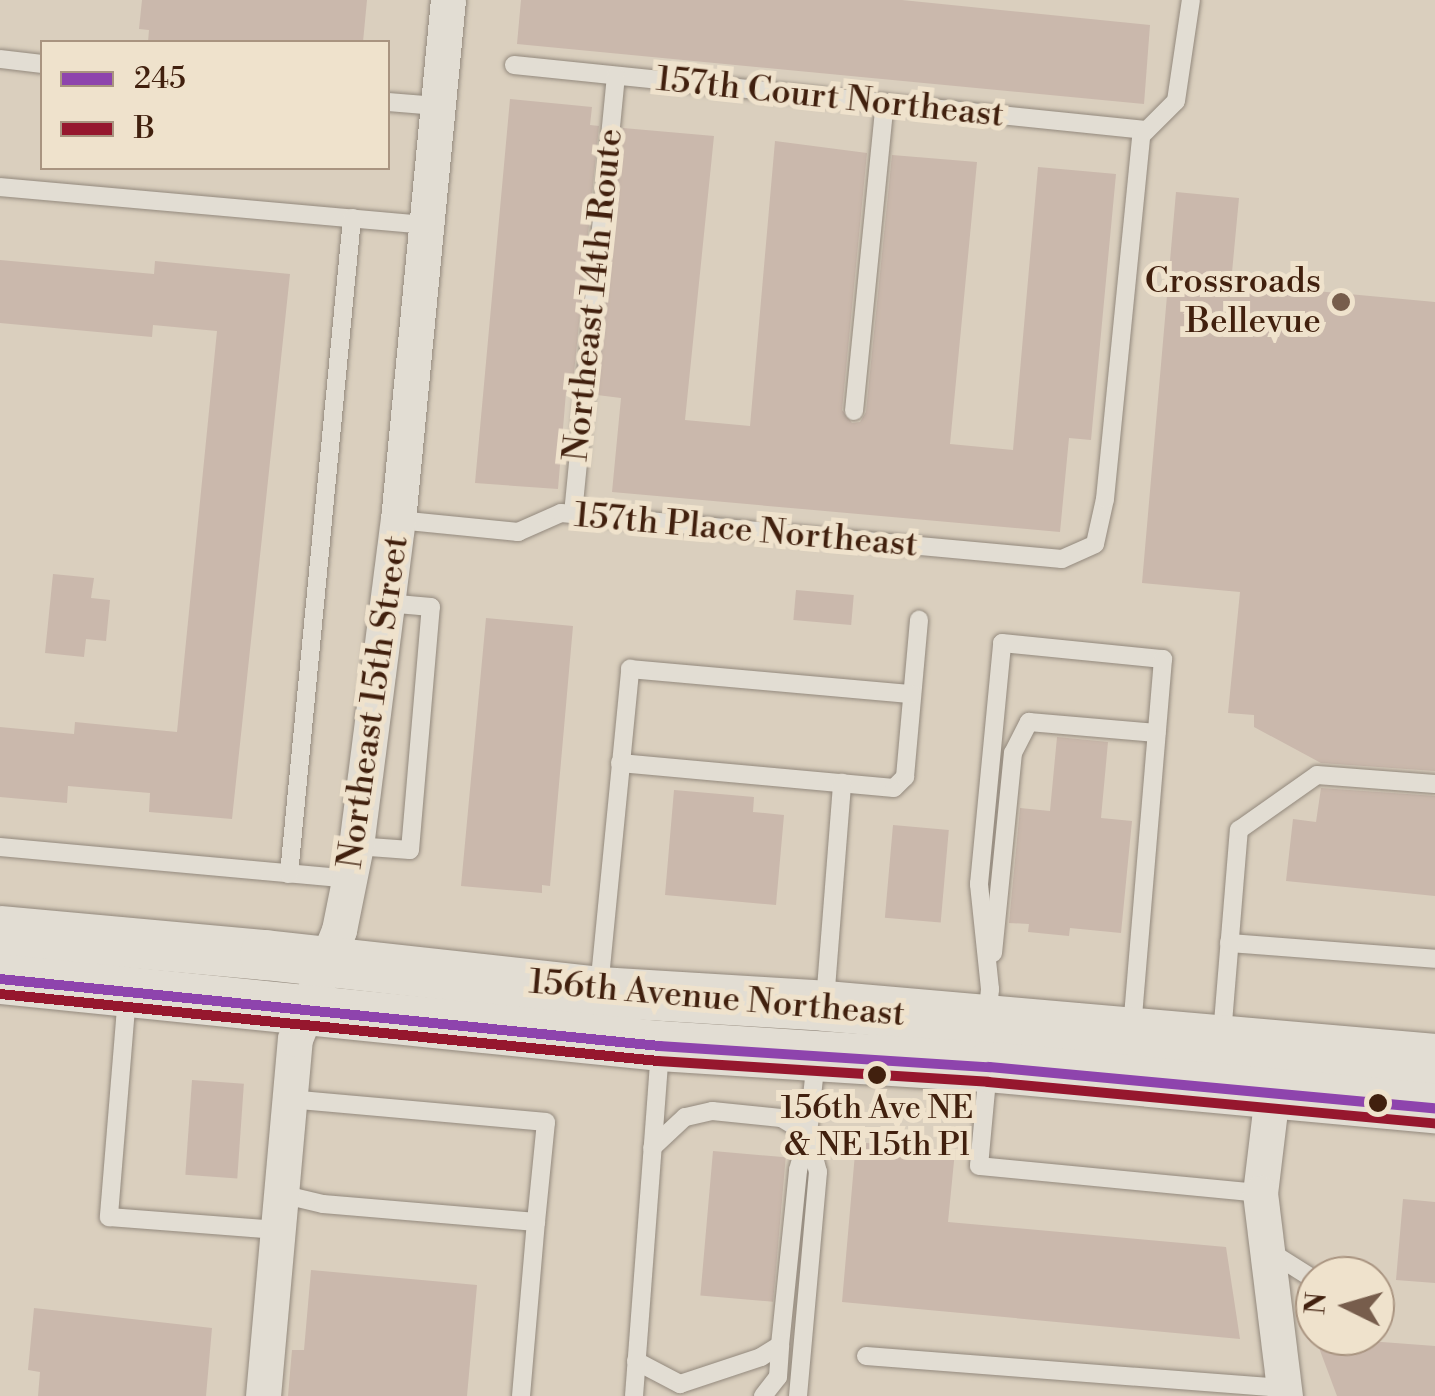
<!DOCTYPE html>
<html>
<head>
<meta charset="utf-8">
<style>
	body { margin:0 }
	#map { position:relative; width:1435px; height:1396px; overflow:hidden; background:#dacfbe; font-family:"Libre Bodoni",serif }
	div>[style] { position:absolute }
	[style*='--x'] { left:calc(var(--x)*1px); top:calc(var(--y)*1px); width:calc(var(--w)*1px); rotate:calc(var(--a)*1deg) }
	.building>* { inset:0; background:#cab8ac; transform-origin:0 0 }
	.roads { filter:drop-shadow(0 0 2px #93897d) drop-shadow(0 0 2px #93897d) }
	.service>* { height:18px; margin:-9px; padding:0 9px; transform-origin:9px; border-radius:9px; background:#e2ddd3 }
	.minor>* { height:35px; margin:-17.5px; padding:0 17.5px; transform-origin:17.5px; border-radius:17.5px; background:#e2ddd3 }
	.secondary>* { height:50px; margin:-25px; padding:0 25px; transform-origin:25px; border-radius:25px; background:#e2ddd3 }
	.bus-1>* { height:10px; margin:-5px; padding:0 5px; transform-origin:5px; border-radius:5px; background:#8e44ad }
	.bus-2>* { height:10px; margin:-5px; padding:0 5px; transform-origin:5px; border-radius:5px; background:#96172e }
	.dots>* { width:28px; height:28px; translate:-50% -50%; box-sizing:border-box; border:5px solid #efe2cc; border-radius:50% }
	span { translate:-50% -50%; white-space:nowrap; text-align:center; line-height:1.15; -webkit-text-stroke:10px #efe2cc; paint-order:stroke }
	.bus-label { font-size:32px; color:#41200e }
	.street-label { font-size:35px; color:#41200e }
	.poi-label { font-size:35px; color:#41200e }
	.right { translate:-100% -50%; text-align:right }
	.legend { position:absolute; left:40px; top:40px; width:350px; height:130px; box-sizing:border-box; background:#efe2cc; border:2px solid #a99480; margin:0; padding:12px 18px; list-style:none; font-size:30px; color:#41200e }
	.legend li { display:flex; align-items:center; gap:20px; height:50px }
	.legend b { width:50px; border:2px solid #a99480 }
	.north { position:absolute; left:1295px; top:1256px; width:100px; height:100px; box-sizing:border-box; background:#efe2cc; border:2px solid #a99480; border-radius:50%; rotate:275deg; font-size:28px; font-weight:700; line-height:40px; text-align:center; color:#41200e }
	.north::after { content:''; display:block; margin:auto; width:35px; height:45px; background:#775d4c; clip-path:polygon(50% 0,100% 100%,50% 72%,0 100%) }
</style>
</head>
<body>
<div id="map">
	<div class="building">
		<div style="clip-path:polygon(142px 0,367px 0,363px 42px,148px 42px,149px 30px,139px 29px)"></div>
		<div style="clip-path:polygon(521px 0,902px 0,1150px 25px,1144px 104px,517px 44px)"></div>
		<div style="clip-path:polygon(510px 99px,592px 107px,590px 125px,599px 126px,572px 393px,566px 392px,558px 489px,475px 483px)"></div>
		<div style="clip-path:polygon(623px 128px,714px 136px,685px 420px,750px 426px,775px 141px,867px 153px,842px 410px,852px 423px,860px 422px,866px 412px,892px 155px,977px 162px,950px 444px,1013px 450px,1038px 167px,1116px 174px,1091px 440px,1069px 438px,1060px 532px,612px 492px,621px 398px,597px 395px)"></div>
		<div style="clip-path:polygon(1176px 192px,1239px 198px,1231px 283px,1435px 302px,1435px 771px,1321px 763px,1254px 727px,1254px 715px,1228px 713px,1240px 592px,1142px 583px)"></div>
		<div style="clip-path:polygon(0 260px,154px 274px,155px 261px,290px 274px,232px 819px,149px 812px,150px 793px,68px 786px,67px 803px,0 797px,0 727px,74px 734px,75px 722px,177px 732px,217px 331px,153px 325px,152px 337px,0 323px)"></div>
		<div style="clip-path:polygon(53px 574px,94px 578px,91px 598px,110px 600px,106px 641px,86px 639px,84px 657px,45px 653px)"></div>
		<div style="left:796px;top:590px;width:58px;height:30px;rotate:5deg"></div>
		<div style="clip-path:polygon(486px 618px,573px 626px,550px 886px,542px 885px,542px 893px,461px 886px)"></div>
		<div style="clip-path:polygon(1057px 737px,1108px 742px,1101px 818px,1132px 821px,1121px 933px,1070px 928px,1069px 936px,1028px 932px,1029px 924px,1009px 923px,1020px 808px,1050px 811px)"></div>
		<div style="clip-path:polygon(1321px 788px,1435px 796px,1435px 896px,1286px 881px,1293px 819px,1316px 822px)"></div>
		<div style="clip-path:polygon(674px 790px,754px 797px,753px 812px,784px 815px,776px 905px,665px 895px)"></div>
		<div style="left:893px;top:825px;width:56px;height:93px;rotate:5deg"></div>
		<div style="left:192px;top:1080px;width:52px;height:95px;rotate:4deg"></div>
		<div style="clip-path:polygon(856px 1142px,955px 1151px,948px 1222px,1226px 1247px,1240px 1339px,842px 1302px)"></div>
		<div style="left:713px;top:1151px;width:73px;height:145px;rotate:5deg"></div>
		<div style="clip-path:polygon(1403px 1199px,1435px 1202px,1435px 1283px,1396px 1280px)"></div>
		<div style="clip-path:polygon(311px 1270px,477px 1285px,467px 1396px,288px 1396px,292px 1350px,304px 1350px)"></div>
		<div style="clip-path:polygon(34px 1308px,212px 1328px,206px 1396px,38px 1396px,40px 1372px,28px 1370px)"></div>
		<div style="clip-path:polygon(1315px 1337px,1435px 1346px,1435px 1396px,1337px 1396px)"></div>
	</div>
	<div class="roads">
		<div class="service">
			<div style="--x:0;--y:59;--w:42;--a:6.8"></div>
			<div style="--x:514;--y:65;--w:635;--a:5.87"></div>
			<div style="--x:388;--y:102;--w:49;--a:4.7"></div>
			<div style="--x:0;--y:187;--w:428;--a:5.1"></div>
			<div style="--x:854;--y:411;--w:310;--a:-84.3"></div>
			<div style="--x:573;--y:514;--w:440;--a:-84.4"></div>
			<div style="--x:398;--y:520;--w:121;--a:5.7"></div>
			<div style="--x:518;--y:532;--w:47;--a:-23.8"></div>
			<div style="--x:561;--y:513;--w:503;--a:5.25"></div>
			<div style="--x:1062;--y:559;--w:36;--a:-24"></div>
			<div style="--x:1095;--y:544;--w:46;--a:-77.5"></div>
			<div style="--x:1105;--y:499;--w:365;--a:-84.3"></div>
			<div style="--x:1141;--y:136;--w:49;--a:-45"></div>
			<div style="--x:1176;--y:101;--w:102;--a:-81.6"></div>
			<div style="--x:620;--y:763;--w:275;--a:5.2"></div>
			<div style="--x:894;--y:788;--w:16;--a:-45"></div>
			<div style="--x:905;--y:777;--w:158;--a:-84.9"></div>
			<div style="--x:356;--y:846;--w:54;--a:4.2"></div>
			<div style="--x:410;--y:850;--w:244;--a:-85.1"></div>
			<div style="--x:431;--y:607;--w:45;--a:-174.9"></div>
			<div style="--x:0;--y:847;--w:353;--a:5.2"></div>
			<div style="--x:289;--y:874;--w:659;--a:-84.51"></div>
			<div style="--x:1229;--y:943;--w:207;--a:4.4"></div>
			<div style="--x:993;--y:953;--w:201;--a:-84.3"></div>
			<div style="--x:1013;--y:753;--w:35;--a:-63"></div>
			<div style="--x:1029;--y:722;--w:128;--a:4.9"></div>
			<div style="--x:599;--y:988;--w:321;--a:-84.4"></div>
			<div style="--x:630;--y:669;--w:283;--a:5.1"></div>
			<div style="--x:127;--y:996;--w:222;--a:94.7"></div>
			<div style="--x:109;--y:1217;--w:169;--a:4.4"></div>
			<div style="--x:825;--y:1001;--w:219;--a:-85.5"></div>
			<div style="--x:987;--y:1018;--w:29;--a:-84"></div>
			<div style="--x:990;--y:989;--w:106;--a:-96"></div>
			<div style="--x:979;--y:884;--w:242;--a:-84.5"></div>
			<div style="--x:1002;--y:643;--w:162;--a:5.7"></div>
			<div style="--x:1163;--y:659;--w:369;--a:94.8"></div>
			<div style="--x:1222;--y:1035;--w:206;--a:-85.3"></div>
			<div style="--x:1239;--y:830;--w:95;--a:-35.2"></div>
			<div style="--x:1317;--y:775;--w:118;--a:4.4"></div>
			<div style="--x:988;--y:1069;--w:97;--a:95.3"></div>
			<div style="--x:979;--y:1166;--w:282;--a:5.5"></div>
			<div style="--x:281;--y:1194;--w:43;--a:13.4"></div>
			<div style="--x:323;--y:1204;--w:214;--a:4.8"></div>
			<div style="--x:536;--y:1222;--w:100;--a:-84.3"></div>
			<div style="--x:546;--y:1122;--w:258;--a:-174.9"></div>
			<div style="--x:1269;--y:1251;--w:54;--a:32.2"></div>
			<div style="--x:866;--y:1356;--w:418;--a:4.4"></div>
			<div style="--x:636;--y:1361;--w:50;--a:27.6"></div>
			<div style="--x:680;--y:1384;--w:85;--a:-18.4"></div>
			<div style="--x:761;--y:1357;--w:22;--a:-32"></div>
			<div style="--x:780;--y:1345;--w:176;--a:-84.1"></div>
			<div style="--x:798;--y:1170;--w:37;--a:-74"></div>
			<div style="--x:808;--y:1134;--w:31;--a:-149"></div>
			<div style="--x:781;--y:1118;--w:69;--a:-174.2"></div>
			<div style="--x:712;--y:1111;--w:28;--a:167"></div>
			<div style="--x:685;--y:1117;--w:45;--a:136.8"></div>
			<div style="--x:521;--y:1396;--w:175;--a:-85.1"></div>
			<div style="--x:634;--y:1396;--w:350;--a:-85.7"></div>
			<div style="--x:763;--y:1396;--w:24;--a:-52"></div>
			<div style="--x:778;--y:1377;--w:32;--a:-86"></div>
			<div style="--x:798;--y:1396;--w:225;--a:-84.9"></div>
			<div style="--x:818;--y:1172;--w:39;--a:-105"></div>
			<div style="--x:808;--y:1134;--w:75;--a:-83.9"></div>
		</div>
		<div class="minor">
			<div style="--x:1272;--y:1094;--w:100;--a:96.9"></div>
			<div style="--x:1260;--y:1193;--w:205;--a:83"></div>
			<div style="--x:263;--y:1396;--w:358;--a:-84.9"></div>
			<div style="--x:295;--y:1039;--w:118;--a:-68"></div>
			<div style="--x:339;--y:930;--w:86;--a:-78.6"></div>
			<div style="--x:356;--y:846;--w:329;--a:-82.7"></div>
			<div style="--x:398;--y:520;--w:522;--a:-84.51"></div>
		</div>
		<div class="secondary">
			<div style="--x:0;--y:931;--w:266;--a:5.2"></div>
			<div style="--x:265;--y:955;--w:336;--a:6.3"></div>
			<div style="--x:599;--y:992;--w:226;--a:3.5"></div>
			<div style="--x:825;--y:1006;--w:612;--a:4.97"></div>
			<div style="--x:0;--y:979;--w:663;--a:5.8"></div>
			<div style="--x:660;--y:1046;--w:330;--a:3.7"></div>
			<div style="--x:989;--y:1067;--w:448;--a:5.3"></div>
		</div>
	</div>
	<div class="bus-1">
		<div style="--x:0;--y:979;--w:663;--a:5.8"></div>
		<div style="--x:660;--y:1046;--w:330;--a:3.7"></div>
		<div style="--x:989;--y:1067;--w:448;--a:5.3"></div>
	</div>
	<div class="bus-2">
		<div style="--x:0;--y:994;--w:661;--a:5.81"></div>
		<div style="--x:658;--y:1061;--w:331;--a:3.6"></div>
		<div style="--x:988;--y:1082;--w:448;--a:5.3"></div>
	</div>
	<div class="dots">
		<div style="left:1341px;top:302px;background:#775d4c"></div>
		<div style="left:877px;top:1075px;background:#41200e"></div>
		<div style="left:1378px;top:1103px;background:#41200e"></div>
	</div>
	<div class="bus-label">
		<span style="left:877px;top:1127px">156th Ave NE<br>&amp; NE 15th Pl</span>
	</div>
	<div class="street-label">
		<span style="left:830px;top:98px;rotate:6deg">157th Court Northeast</span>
		<span style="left:594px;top:295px;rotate:-84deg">Northeast 14th Route</span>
		<span style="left:746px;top:531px;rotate:5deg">157th Place Northeast</span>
		<span style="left:374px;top:702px;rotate:-82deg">Northeast 15th Street</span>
		<span style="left:717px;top:999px;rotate:5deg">156th Avenue Northeast</span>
	</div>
	<div class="poi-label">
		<span class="right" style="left:1321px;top:302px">Crossroads<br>Bellevue</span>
	</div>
	<ul class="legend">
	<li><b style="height:12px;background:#8e44ad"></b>245</li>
	<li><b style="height:12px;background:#96172e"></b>B</li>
	</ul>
	<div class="north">N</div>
</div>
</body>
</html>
